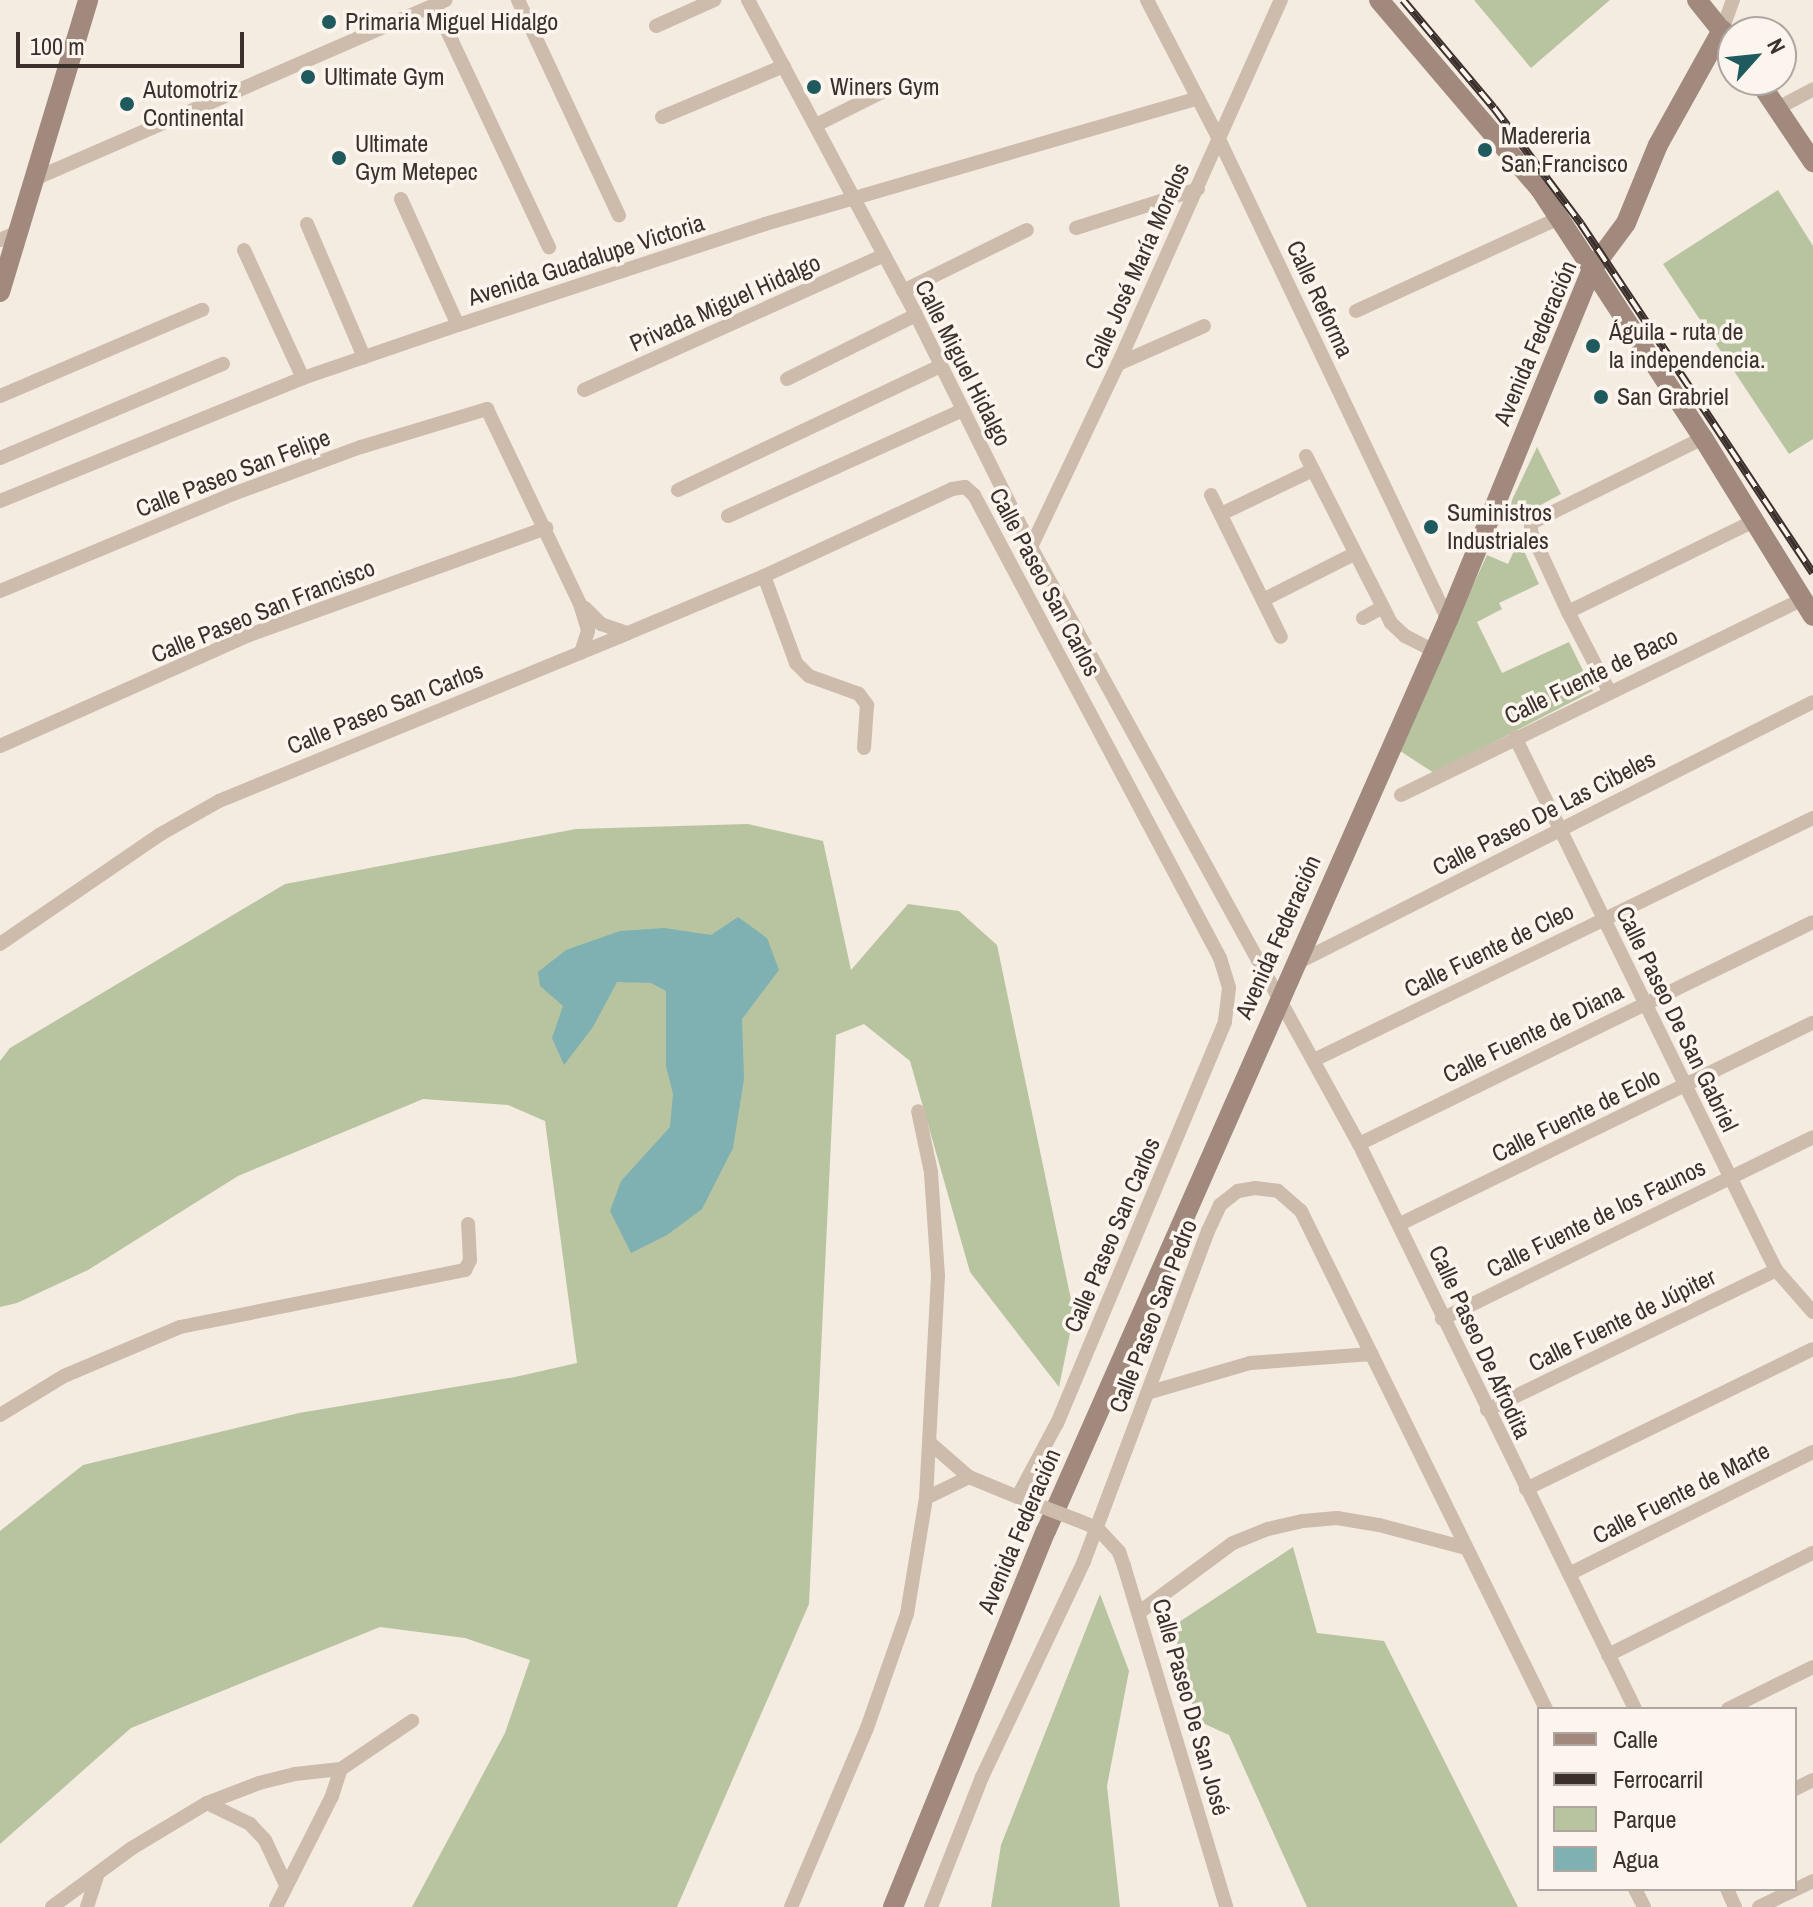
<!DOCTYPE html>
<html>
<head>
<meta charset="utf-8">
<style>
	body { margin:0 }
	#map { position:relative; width:1813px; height:1907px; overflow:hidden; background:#f4ebe1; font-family:"Archivo Narrow",sans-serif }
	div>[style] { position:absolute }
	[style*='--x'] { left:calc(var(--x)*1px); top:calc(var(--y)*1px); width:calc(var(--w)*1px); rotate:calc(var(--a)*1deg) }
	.green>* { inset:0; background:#b8c4a0 }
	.water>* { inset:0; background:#7fb0b2 }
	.street>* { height:14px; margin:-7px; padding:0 7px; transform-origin:7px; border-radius:7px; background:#cdbbac }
	.secondary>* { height:20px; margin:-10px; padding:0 10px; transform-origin:10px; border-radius:10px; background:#a18a7d }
	.rail>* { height:8px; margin-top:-4px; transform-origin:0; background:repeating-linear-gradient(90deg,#fbf5ee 0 15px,#3b302b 0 30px); box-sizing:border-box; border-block:2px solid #3b302b }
	.street-bridge>* { height:14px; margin:-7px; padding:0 7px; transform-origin:7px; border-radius:7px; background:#cdbbac }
	.dots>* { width:22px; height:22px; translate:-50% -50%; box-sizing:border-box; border:4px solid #fbf5ee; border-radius:50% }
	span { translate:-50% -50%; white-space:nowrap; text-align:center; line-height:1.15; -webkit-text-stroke:7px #fbf5ee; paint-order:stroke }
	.poi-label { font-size:24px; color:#3b302b }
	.left { translate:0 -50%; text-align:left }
	.street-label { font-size:24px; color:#3b302b }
	.legend { position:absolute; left:1537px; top:1707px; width:260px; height:184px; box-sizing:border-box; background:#fbf5ee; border:2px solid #aea6a0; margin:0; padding:10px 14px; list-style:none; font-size:24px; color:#3b302b }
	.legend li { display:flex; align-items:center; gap:16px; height:40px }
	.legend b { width:40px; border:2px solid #aea6a0 }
	.north { position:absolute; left:1717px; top:16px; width:80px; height:80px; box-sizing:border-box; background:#fbf5ee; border:2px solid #aea6a0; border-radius:50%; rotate:63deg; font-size:22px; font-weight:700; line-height:32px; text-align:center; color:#3b302b }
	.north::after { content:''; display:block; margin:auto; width:28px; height:36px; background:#1f5a5e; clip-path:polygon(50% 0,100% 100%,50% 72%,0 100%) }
	.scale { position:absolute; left:16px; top:32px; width:228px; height:36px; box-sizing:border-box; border:4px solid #3b302b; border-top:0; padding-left:10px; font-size:24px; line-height:28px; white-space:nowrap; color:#3b302b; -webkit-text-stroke:6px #fbf5ee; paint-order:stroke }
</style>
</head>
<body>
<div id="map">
	<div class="green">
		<div style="clip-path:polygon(1474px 0,1610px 0,1531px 68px)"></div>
		<div style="clip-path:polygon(1778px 190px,1813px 246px,1813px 439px,1789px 454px,1663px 264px)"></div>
		<div style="clip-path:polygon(1537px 447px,1561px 494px,1513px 520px,1504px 517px)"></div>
		<div style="clip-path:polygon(1519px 540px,1539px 584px,1499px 603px,1502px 609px,1477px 622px,1502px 673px,1569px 642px,1593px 691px,1434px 773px,1397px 749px,1487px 555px,1508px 564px)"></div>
		<div style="clip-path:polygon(748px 824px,823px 841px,851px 970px,908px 904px,959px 911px,997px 945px,1074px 1314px,1059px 1387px,970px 1272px,910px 1061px,864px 1024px,836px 1035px,809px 1604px,677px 1907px,412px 1907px,505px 1733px,530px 1660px,465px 1638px,380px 1627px,131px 1728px,0 1844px,0 1531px,83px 1465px,299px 1413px,515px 1377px,577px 1363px,545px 1121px,508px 1105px,423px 1099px,238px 1176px,88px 1270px,17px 1303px,0 1307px,0 1061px,10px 1048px,285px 884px,576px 829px)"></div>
		<div style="clip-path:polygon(1293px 1547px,1317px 1633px,1384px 1641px,1518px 1907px,1307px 1907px,1229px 1735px,1196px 1720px,1173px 1626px)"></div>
		<div style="clip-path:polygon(1100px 1594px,1129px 1671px,1107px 1786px,1120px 1907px,991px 1907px,1001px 1845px)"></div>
	</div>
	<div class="water">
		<div style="clip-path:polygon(738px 917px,767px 938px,779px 970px,742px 1019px,744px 1079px,733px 1148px,702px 1209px,667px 1235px,631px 1253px,610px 1211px,621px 1181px,670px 1127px,673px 1094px,666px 1066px,666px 991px,651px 983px,617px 982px,593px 1027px,564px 1065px,552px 1038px,563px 1006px,540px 986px,538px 972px,566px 950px,620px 931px,664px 928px,711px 935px)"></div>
	</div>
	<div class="street">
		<div style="--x:518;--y:0;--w:238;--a:64.9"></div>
		<div style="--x:748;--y:0;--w:357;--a:61.9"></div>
		<div style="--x:916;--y:315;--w:259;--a:63.6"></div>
		<div style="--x:1031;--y:547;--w:681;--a:61.22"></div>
		<div style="--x:1359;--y:1144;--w:629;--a:63.96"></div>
		<div style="--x:1147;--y:0;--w:152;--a:62.6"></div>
		<div style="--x:1217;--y:135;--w:537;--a:64.53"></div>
		<div style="--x:435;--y:5;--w:268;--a:64.8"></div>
		<div style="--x:656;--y:26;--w:64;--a:-24.1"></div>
		<div style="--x:1722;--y:30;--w:32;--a:-70"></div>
		<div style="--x:1778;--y:108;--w:40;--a:-28"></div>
		<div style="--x:662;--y:117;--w:132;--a:-22.7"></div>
		<div style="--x:816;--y:125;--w:80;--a:-26.6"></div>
		<div style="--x:32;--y:180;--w:451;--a:-23.5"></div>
		<div style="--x:401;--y:199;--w:138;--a:65.7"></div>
		<div style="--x:307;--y:224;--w:145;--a:66.8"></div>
		<div style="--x:1076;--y:228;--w:128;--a:-17.7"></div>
		<div style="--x:0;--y:240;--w:17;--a:-24"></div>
		<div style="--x:244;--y:250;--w:141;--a:65.3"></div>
		<div style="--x:903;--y:291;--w:138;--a:-26.2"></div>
		<div style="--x:1356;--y:311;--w:223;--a:-24.6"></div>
		<div style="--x:1118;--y:364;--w:94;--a:-23.8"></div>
		<div style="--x:787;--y:379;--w:144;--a:-26.4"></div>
		<div style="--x:584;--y:390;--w:329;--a:-24.2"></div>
		<div style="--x:0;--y:396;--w:220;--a:-23.1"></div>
		<div style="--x:1306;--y:456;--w:187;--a:63"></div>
		<div style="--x:1391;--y:623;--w:19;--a:43"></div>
		<div style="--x:1405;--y:636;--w:30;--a:27"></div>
		<div style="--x:0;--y:458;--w:242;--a:-22.9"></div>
		<div style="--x:678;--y:490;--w:290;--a:-25.3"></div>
		<div style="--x:1211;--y:495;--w:158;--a:63.8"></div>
		<div style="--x:0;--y:501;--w:327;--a:-22.1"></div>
		<div style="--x:303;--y:378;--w:164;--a:-18.9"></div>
		<div style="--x:458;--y:325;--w:323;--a:-18.2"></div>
		<div style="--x:765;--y:224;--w:451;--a:-16.2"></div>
		<div style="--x:1221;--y:514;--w:102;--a:-25.6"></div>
		<div style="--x:728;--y:516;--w:258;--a:-24.3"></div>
		<div style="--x:1031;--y:547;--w:203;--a:-64.6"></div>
		<div style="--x:1118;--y:364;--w:399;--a:-65.9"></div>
		<div style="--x:764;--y:576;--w:93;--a:69.8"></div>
		<div style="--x:796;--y:663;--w:18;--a:45"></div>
		<div style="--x:809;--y:676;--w:53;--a:19.8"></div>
		<div style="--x:859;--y:694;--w:14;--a:54"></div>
		<div style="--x:867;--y:705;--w:43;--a:94"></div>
		<div style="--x:0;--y:591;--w:252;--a:-22.6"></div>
		<div style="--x:233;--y:494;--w:136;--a:-20.2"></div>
		<div style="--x:361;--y:447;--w:132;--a:-16.8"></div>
		<div style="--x:487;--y:409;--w:216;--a:64.5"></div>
		<div style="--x:580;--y:604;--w:28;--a:73"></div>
		<div style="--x:588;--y:631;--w:23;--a:108"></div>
		<div style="--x:1263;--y:600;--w:102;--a:-26.8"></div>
		<div style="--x:585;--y:608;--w:23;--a:45"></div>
		<div style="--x:601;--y:624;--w:28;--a:19"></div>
		<div style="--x:1568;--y:612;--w:207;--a:-26.1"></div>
		<div style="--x:1363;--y:618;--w:21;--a:-29"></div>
		<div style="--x:1609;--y:691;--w:89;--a:-117.4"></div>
		<div style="--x:1568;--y:612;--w:88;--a:-114.8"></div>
		<div style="--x:1531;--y:532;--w:9;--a:-90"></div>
		<div style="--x:1531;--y:523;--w:192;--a:-26.3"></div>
		<div style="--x:1515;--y:737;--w:571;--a:63.93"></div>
		<div style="--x:1766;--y:1250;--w:22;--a:63"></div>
		<div style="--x:1776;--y:1270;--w:56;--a:48.6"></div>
		<div style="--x:0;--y:746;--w:273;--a:-24"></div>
		<div style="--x:249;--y:635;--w:316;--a:-19.8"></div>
		<div style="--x:1401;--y:795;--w:446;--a:-26"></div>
		<div style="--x:0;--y:944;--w:193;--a:-34.4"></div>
		<div style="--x:159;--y:835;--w:69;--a:-29.5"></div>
		<div style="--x:219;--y:801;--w:442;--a:-22.3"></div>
		<div style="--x:628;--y:633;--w:147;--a:-22.7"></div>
		<div style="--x:764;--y:576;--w:207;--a:-24.8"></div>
		<div style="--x:952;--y:489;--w:13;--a:-9"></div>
		<div style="--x:965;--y:487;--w:12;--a:42"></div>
		<div style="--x:974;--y:495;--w:524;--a:62.02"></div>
		<div style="--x:1220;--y:958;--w:31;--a:73"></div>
		<div style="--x:1229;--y:988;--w:34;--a:97"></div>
		<div style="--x:1225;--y:1022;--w:435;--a:112.7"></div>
		<div style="--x:1057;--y:1423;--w:83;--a:118.1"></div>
		<div style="--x:1295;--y:964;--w:580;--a:-26.83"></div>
		<div style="--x:1314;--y:1060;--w:555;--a:-25.87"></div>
		<div style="--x:1359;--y:1144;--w:505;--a:-26.06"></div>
		<div style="--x:1400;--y:1224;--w:459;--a:-26"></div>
		<div style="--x:1442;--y:1319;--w:413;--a:-26.1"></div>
		<div style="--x:1147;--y:1393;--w:107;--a:-16.2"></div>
		<div style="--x:1250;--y:1363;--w:122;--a:-4.2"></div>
		<div style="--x:1487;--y:1410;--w:321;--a:-25.8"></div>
		<div style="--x:0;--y:1415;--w:75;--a:-31.4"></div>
		<div style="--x:64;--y:1376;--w:126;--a:-22.9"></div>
		<div style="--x:180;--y:1327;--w:291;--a:-11.3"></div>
		<div style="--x:465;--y:1270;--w:11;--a:-63"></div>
		<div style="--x:470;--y:1260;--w:36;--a:-93"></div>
		<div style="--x:930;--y:1443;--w:52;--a:41.1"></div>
		<div style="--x:969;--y:1477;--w:61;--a:22.3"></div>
		<div style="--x:1526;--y:1489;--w:319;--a:-26"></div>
		<div style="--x:926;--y:1498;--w:48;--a:-26"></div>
		<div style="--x:1077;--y:1520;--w:22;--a:22"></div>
		<div style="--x:1097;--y:1528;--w:33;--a:47"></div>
		<div style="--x:1119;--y:1552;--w:15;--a:70"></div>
		<div style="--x:1124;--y:1566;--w:356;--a:73.3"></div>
		<div style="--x:1569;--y:1574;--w:273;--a:-26.6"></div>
		<div style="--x:1141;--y:1611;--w:114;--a:-36.5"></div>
		<div style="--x:1233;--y:1543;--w:38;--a:-22"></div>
		<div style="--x:1268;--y:1529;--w:36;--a:-13"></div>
		<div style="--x:1303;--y:1521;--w:34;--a:-5"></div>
		<div style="--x:1337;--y:1518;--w:43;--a:9.5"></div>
		<div style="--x:1379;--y:1525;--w:90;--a:14.8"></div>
		<div style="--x:1608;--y:1655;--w:229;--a:-26.5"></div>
		<div style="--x:1728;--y:1709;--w:95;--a:-26.3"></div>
		<div style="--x:1795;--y:1789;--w:20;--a:-27"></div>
		<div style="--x:207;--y:1803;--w:48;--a:26"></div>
		<div style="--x:250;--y:1824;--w:22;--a:47"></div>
		<div style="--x:265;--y:1840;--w:50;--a:65"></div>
		<div style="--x:1635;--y:1889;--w:20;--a:63"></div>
		<div style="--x:1727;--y:1889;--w:20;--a:66"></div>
		<div style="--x:52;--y:1907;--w:99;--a:-36.4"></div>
		<div style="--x:132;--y:1848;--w:87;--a:-31"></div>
		<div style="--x:207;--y:1803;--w:56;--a:-21"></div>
		<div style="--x:259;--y:1783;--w:37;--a:-14"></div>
		<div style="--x:295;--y:1774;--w:46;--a:-6.2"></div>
		<div style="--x:341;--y:1769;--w:86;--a:-34.1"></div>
		<div style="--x:87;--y:1907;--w:32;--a:-72"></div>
		<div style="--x:276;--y:1907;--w:124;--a:-63.2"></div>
		<div style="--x:332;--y:1796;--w:28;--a:-72"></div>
		<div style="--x:791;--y:1907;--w:194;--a:-67"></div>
		<div style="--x:867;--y:1728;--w:121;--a:-70.7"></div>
		<div style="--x:907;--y:1614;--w:118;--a:-80.7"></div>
		<div style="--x:926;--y:1498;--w:222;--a:-86.9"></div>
		<div style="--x:938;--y:1276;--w:104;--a:-93.9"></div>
		<div style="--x:931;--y:1172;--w:62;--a:-102"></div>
		<div style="--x:931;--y:1907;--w:140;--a:-68.6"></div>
		<div style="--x:982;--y:1777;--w:239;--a:-64.7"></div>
		<div style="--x:1084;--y:1561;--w:353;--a:-69.4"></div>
		<div style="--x:1208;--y:1231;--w:29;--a:-65"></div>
		<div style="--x:1220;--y:1205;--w:23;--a:-38"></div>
		<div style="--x:1238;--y:1191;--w:17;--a:-10"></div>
		<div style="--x:1255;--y:1188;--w:23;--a:7"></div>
		<div style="--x:1278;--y:1191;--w:30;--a:41"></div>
		<div style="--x:1301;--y:1211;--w:555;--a:63.8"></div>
		<div style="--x:1759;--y:1907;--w:60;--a:-25.7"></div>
	</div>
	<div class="secondary">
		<div style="--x:1379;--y:0;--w:248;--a:49.6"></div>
		<div style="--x:1540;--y:189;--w:298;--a:56.8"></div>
		<div style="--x:1703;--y:438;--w:209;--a:58.3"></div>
		<div style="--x:1697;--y:0;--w:58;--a:51.3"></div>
		<div style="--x:1758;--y:80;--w:99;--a:56.1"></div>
		<div style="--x:0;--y:292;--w:305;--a:-73.2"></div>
		<div style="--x:893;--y:1907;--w:406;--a:-67.9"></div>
		<div style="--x:1046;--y:1531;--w:996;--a:-66.19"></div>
		<div style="--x:1448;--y:620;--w:379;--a:-67.7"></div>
		<div style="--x:1592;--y:269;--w:57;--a:-53.5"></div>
		<div style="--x:1626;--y:223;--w:84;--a:-67.7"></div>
		<div style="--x:1658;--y:145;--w:132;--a:-60.9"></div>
	</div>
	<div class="rail">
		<div style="--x:1403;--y:0;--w:141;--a:49.9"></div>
		<div style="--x:1494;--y:108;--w:145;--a:53.1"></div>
		<div style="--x:1581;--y:224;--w:419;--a:56.4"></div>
	</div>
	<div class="street-bridge">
		<div style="--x:1035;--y:1504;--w:45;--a:20.9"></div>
	</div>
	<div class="dots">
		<div style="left:329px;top:22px;background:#1f5a5e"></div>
		<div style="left:308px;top:77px;background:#1f5a5e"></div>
		<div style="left:814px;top:87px;background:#1f5a5e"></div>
		<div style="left:127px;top:104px;background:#1f5a5e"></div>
		<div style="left:1485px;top:150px;background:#1f5a5e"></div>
		<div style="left:339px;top:158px;background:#1f5a5e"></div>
		<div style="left:1593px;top:346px;background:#1f5a5e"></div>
		<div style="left:1601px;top:397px;background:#1f5a5e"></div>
		<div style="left:1431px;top:527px;background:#1f5a5e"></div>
	</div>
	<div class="poi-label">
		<span class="left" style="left:345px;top:22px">Primaria Miguel Hidalgo</span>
		<span class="left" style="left:324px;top:77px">Ultimate Gym</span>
		<span class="left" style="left:830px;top:87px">Winers Gym</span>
		<span class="left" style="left:143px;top:104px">Automotriz<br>Continental</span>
		<span class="left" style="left:1501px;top:150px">Madereria<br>San Francisco</span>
		<span class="left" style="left:355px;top:158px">Ultimate<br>Gym Metepec</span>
		<span class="left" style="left:1609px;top:346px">Águila - ruta de<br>la independencia.</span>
		<span class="left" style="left:1617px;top:397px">San Grabriel</span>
		<span class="left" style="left:1447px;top:527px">Suministros<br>Industriales</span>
	</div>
	<div class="street-label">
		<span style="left:586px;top:260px;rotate:-18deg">Avenida Guadalupe Victoria</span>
		<span style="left:1137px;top:266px;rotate:-66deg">Calle José María Morelos</span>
		<span style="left:1320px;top:299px;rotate:65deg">Calle Reforma</span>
		<span style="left:725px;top:303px;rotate:-24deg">Privada Miguel Hidalgo</span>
		<span style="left:1535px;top:343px;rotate:-67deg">Avenida Federación</span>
		<span style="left:963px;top:363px;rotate:63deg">Calle Miguel Hidalgo</span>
		<span style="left:233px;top:473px;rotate:-21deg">Calle Paseo San Felipe</span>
		<span style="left:1045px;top:582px;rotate:62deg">Calle Paseo San Carlos</span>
		<span style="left:263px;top:611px;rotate:-22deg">Calle Paseo San Francisco</span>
		<span style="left:1591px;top:676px;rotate:-26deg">Calle Fuente de Baco</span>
		<span style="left:385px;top:708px;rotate:-22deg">Calle Paseo San Carlos</span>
		<span style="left:1544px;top:813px;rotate:-27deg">Calle Paseo De Las Cibeles</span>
		<span style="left:1278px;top:937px;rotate:-66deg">Avenida Federación</span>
		<span style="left:1489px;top:950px;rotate:-26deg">Calle Fuente de Cleo</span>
		<span style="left:1677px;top:1019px;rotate:64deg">Calle Paseo De San Gabriel</span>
		<span style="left:1533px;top:1033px;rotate:-26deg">Calle Fuente de Diana</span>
		<span style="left:1576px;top:1115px;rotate:-26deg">Calle Fuente de Eolo</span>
		<span style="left:1596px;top:1218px;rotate:-26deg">Calle Fuente de los Faunos</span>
		<span style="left:1112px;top:1235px;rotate:-67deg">Calle Paseo San Carlos</span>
		<span style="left:1153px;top:1316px;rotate:-69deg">Calle Paseo San Pedro</span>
		<span style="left:1622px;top:1320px;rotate:-26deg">Calle Fuente de Júpiter</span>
		<span style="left:1480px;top:1342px;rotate:65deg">Calle Paseo De Afrodita</span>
		<span style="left:1681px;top:1493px;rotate:-27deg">Calle Fuente de Marte</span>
		<span style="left:1019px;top:1531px;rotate:-67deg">Avenida Federación</span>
		<span style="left:1191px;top:1707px;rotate:74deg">Calle Paseo De San José</span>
	</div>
	<ul class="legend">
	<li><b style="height:10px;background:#a18a7d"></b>Calle</li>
	<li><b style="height:10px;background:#3b302b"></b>Ferrocarril</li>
	<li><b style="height:22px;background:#b8c4a0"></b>Parque</li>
	<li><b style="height:22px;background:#7fb0b2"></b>Agua</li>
	</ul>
	<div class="north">N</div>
	<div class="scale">100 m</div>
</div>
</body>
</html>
